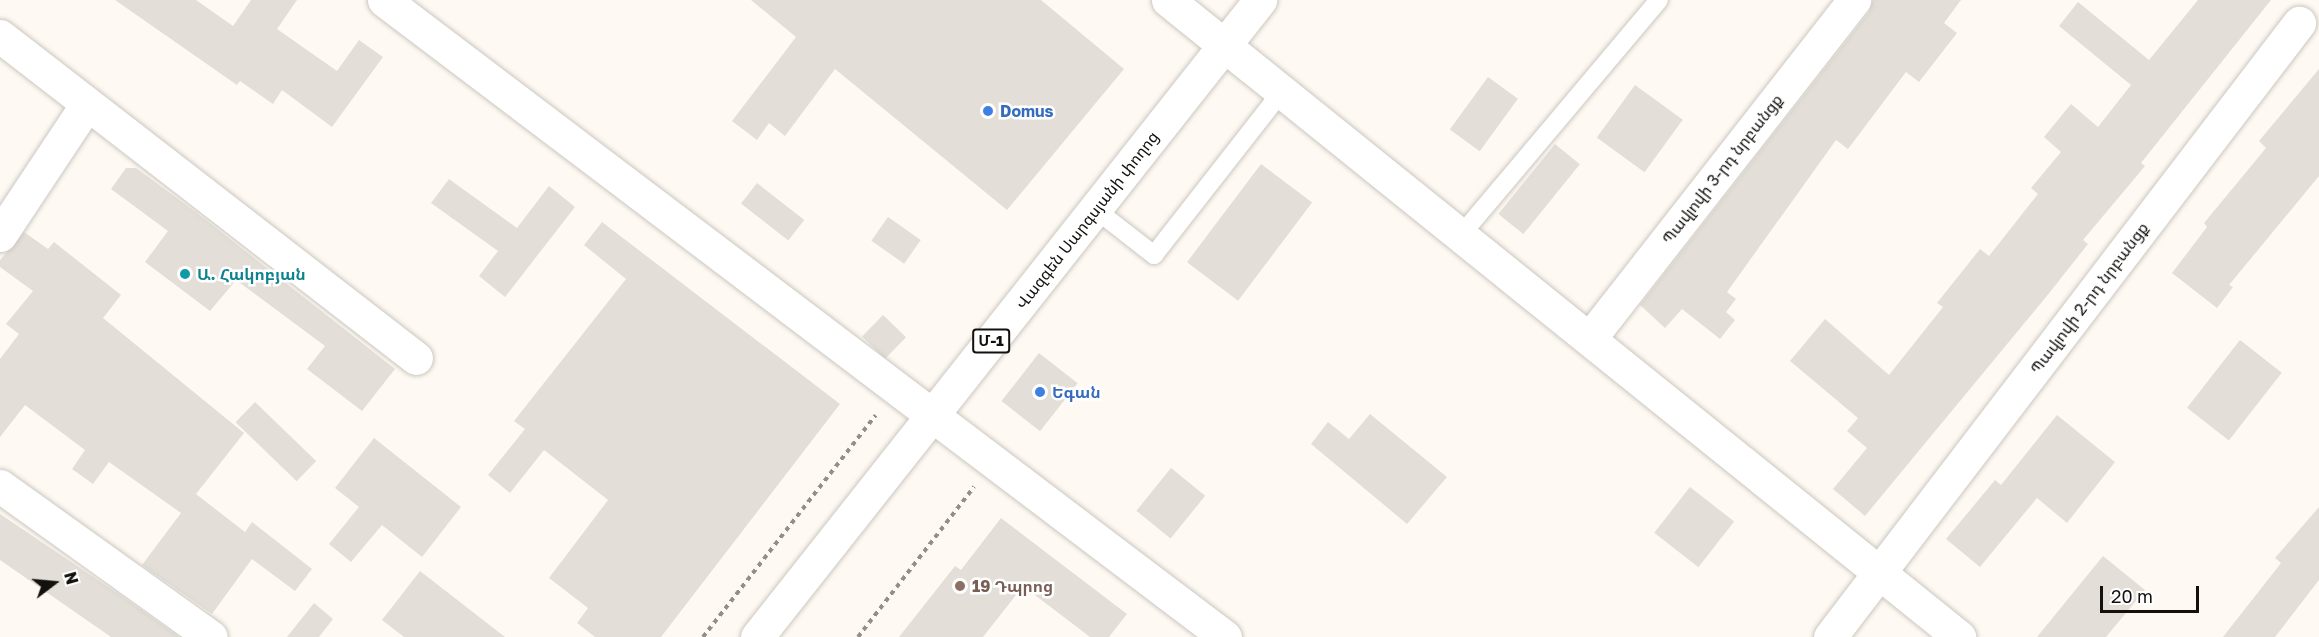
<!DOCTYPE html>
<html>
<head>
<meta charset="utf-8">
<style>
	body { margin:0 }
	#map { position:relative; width:2319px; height:637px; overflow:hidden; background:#fef9f2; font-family:"Golos Text","Noto Sans Armenian",sans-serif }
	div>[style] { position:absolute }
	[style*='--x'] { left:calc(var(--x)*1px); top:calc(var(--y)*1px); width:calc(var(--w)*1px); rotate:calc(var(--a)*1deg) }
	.building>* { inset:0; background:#e3dfd8; transform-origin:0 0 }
	.path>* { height:4px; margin-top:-2px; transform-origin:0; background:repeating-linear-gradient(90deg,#928f89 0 4.5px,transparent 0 9px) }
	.roads { filter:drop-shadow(0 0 2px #cbc7c0) drop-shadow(0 0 2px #cbc7c0) }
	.service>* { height:18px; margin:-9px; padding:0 9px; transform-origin:9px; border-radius:9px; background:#fff }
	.minor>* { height:33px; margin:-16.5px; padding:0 16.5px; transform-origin:16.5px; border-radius:16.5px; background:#fff }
	.trunk>* { height:33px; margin:-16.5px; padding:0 16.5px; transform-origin:16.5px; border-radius:16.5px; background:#fff }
	.dots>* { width:16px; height:16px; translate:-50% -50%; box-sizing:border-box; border:3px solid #fff; border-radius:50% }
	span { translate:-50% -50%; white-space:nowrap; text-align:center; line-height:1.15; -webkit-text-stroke:5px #fff; paint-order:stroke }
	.shield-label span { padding:2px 4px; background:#fff; border:2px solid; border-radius:4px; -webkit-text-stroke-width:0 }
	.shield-label { font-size:15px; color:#12110e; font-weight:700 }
	.shop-label { font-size:16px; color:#366cbe; font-weight:700 }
	.left { translate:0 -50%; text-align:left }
	.street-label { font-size:16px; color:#12110e }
	.culture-label { font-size:16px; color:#0d838f; font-weight:700 }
	.education-label { font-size:16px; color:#785e54; font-weight:700 }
	.north { position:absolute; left:24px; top:553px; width:60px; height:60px; -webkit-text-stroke:4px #fff; paint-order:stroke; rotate:74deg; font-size:16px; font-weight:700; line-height:24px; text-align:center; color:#12110e }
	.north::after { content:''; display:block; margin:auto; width:21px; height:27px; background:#12110e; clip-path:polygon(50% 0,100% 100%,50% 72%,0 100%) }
	.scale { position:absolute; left:2100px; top:586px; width:99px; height:27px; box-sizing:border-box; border:3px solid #12110e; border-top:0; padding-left:8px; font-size:18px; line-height:21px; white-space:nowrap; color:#12110e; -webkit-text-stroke:4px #fff; paint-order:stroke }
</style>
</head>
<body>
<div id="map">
	<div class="building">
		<div style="clip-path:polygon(115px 0,196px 0,233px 26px,251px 0,297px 0,277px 29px,337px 71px,359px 40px,383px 57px,332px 127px,282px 90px,273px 104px,240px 81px,237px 85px)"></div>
		<div style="clip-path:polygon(751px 0,1041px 0,1124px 69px,1007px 210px,835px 69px,785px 136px,769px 123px,757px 140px,732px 121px,796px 37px)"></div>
		<div style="clip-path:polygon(1873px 0,1961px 0,1944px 23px,1957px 33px,1919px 82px,1906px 72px,1848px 149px,1836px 140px,1727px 292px,1736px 299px,1726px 312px,1735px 320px,1720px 339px,1682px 309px,1665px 328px,1640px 305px,1869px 12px)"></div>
		<div style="clip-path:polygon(2198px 0,2271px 0,2141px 163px,2145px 166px,2083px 240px,2088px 244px,2046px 297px,1865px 516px,1833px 489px,1867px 448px,1847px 431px,1858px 418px,1790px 361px,1825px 319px,1889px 375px,1943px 307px,1937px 303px,1980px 249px,1989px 256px,2038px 194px,2031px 188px,2061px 152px,2044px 137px,2071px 104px,2098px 127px,2131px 85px,2059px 26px,2078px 2px,2149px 60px)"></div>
		<div style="clip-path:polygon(2319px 69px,2319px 176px,2229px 285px,2233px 287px,2217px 308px,2172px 273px,2207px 227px,2204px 223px,2266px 148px,2259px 141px)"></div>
		<div style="left:1488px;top:77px;width:37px;height:65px;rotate:36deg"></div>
		<div style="left:1635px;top:85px;width:59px;height:65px;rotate:36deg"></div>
		<div style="left:1555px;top:144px;width:32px;height:90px;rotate:39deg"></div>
		<div style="left:1261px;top:164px;width:64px;height:123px;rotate:37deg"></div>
		<div style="clip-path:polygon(126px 168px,136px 168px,197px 213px,395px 369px,362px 411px,307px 369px,325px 346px,236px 280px,210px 311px,145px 262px,168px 231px,111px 189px)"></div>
		<div style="clip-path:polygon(449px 179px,517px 228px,549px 186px,575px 207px,505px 297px,479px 276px,498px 251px,431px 203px)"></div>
		<div style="left:757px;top:183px;width:60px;height:26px;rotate:38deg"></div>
		<div style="left:888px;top:217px;width:40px;height:29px;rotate:35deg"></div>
		<div style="clip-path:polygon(602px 222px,840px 404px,661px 637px,595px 637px,577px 623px,588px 608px,549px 578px,608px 500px,544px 450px,510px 493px,488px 475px,525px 429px,514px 421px,626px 279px,584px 245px)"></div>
		<div style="clip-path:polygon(24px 232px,48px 249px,54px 242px,121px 295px,103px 318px,244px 433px,196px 494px,245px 532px,252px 522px,312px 569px,295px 591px,252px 559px,212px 614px,142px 565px,181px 513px,109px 462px,93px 484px,72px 469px,85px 450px,25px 405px,0 437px,0 359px,19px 334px,6px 324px,33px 291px,0 267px,0 260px)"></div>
		<div style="left:883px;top:315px;width:32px;height:30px;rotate:44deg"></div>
		<div style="left:2240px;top:340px;width:53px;height:86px;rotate:38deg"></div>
		<div style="left:1039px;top:353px;width:49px;height:61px;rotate:38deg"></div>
		<div style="left:255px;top:402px;width:85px;height:28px;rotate:44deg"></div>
		<div style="clip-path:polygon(1370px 414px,1447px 477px,1407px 524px,1311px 444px,1328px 422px,1349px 439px)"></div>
		<div style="clip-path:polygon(2057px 415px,2115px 462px,2067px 523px,2037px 498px,1980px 567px,1946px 539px,1995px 480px,2001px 485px)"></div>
		<div style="clip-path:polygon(374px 438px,461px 507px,422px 557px,382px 525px,351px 562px,329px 544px,359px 507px,335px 488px)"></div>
		<div style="left:1171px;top:468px;width:44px;height:55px;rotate:39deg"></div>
		<div style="left:1690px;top:487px;width:56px;height:58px;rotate:38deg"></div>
		<div style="clip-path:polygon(2319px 507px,2319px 580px,2275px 637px,2223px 637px,2281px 563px,2275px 558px)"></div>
		<div style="clip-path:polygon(0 514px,120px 595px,179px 637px,111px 637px,0 560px)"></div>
		<div style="clip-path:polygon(1001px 518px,1127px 614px,1109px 637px,1090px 637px,1023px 586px,983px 637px,899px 637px,955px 566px,961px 570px)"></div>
		<div style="clip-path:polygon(2103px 556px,2145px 590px,2106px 637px,2037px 637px)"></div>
		<div style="clip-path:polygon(420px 571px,505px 637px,404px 637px,382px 620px)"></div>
		<div style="clip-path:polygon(314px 603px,333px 619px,319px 637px,287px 637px)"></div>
	</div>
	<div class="path">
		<div style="--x:703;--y:637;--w:281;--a:-52.1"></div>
		<div style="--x:858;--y:637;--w:190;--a:-52.3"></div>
	</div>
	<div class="roads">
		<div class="service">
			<div style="--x:1095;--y:209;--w:75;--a:37.9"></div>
			<div style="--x:1154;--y:255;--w:208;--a:-52"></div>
			<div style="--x:1461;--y:235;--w:307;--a:-49.9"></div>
		</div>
		<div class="minor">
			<div style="--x:384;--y:0;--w:1055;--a:37.14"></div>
			<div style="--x:1168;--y:0;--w:1016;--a:38.84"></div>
			<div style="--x:0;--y:36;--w:526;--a:37.74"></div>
			<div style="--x:0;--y:235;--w:157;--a:-56.4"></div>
			<div style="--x:1590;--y:338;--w:429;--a:-52"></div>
			<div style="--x:0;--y:486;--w:259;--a:35.6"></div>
			<div style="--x:1830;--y:637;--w:773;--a:-52.63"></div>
		</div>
		<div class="trunk">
			<div style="--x:757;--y:637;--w:812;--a:-51.7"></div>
		</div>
	</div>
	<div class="dots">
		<div style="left:988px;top:111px;background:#3f7fe0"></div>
		<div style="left:185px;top:274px;background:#0f9aa8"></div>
		<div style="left:1040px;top:392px;background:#3f7fe0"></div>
		<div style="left:960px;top:586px;background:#8d6e63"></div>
	</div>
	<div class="shield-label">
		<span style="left:991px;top:341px">Մ-1</span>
	</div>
	<div class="shop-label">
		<span class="left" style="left:1000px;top:111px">Domus</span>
		<span class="left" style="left:1052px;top:392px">Եգան</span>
	</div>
	<div class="street-label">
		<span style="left:1722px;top:169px;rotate:-52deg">Պավլովի 3-րդ նրբանցք</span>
		<span style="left:1087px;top:220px;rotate:-52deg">Վազգեն Սարգսյանի փողոց</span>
		<span style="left:2089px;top:298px;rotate:-53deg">Պավլովի 2-րդ նրբանցք</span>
	</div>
	<div class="culture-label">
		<span class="left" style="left:197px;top:274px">Ա. Հակոբյան</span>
	</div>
	<div class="education-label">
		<span class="left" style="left:972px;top:586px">19 Դպրոց</span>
	</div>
	<div class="north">N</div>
	<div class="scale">20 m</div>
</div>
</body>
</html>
